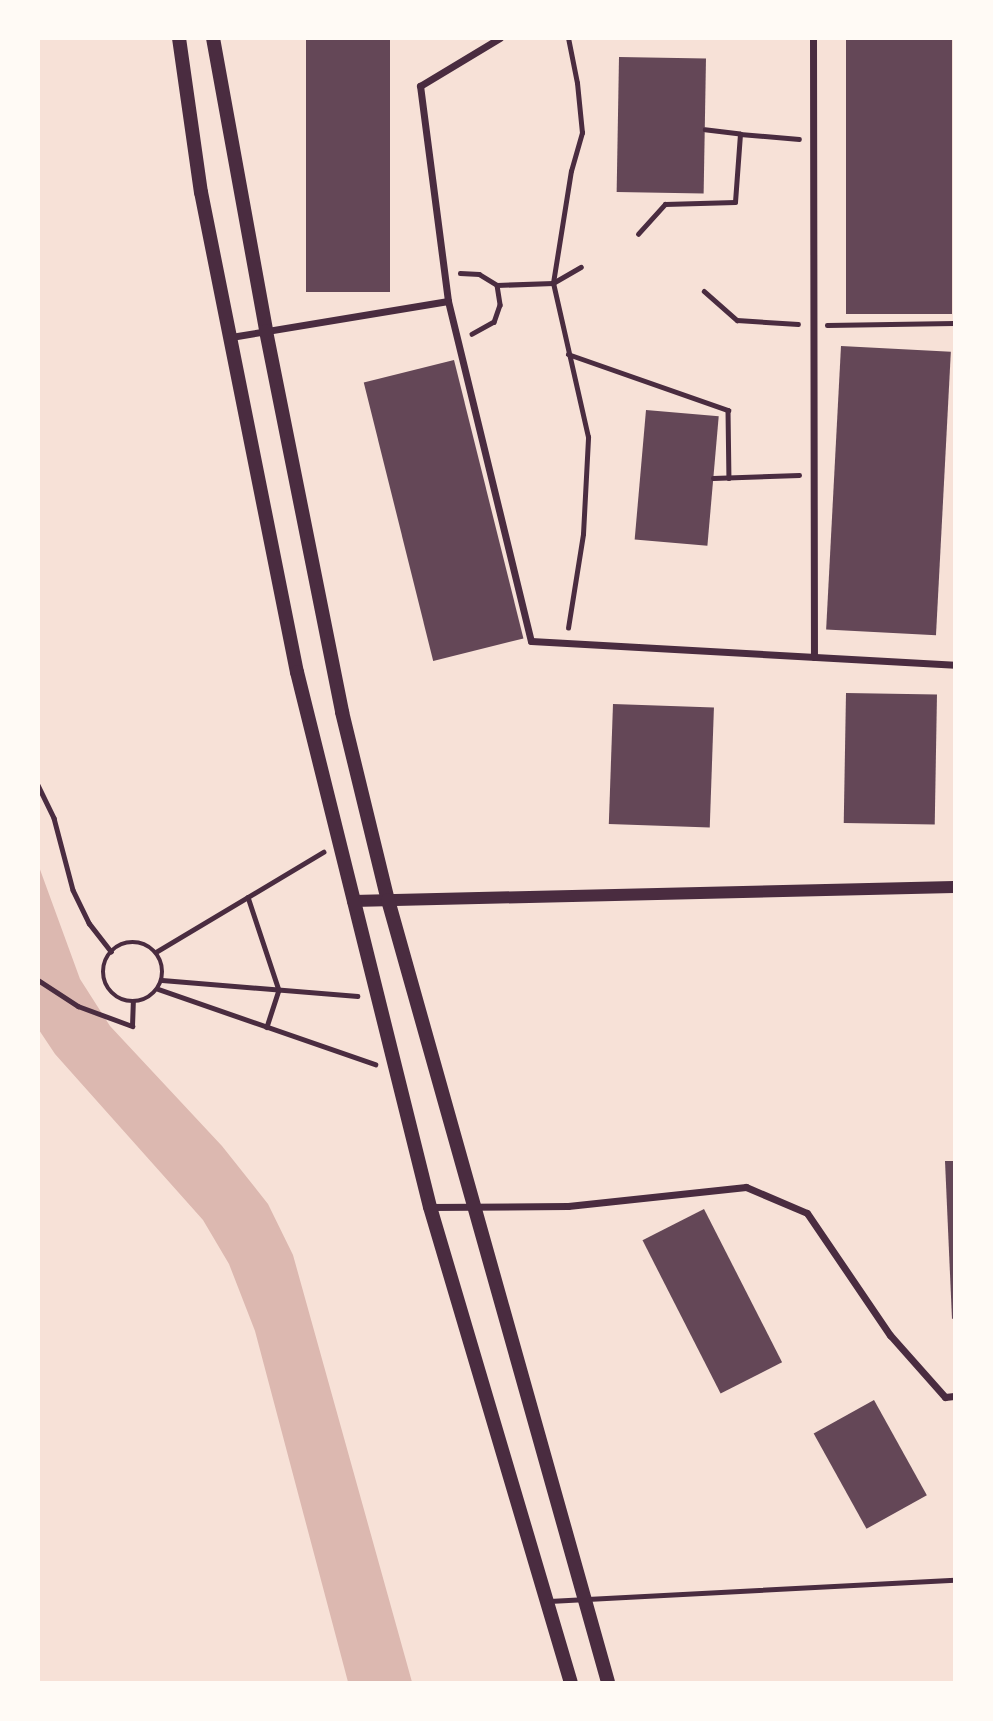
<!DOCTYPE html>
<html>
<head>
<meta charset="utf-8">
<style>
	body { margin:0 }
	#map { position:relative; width:993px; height:1721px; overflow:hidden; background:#f7e1d7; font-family:Quicksand,sans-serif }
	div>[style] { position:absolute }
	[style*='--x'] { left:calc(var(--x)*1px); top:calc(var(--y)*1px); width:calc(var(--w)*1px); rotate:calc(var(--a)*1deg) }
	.water>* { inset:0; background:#dcb8b0 }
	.building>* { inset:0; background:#644757; transform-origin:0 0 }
	.path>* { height:4.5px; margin:-2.25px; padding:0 2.25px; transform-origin:2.25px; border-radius:2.25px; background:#4a2c40 }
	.path>.ring { margin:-2.25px; padding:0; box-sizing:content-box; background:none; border:4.5px solid #4a2c40; border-radius:50% }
	.service>* { height:5px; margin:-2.5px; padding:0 2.5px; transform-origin:2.5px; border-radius:2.5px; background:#4a2c40 }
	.minor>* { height:7px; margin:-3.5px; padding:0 3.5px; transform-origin:3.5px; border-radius:3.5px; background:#4a2c40 }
	.tertiary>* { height:12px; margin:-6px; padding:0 6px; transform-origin:6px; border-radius:6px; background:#4a2c40 }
	.secondary>* { height:14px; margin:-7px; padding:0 7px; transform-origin:7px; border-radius:7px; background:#4a2c40 }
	span { translate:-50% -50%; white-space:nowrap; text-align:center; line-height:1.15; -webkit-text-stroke:5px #fffaf5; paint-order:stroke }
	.frame { position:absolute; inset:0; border:40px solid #fffaf5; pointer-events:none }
</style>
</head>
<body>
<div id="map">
	<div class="water">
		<div style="clip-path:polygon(38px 864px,80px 979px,110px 1026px,222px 1146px,268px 1204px,293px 1255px,412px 1682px,348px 1682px,255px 1331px,229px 1264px,203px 1220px,55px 1054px,39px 1030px)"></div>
	</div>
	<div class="building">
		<div style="left:306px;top:38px;width:84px;height:254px"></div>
		<div style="left:846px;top:38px;width:106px;height:276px"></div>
		<div style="left:619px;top:57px;width:87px;height:135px;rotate:1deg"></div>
		<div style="left:841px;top:346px;width:110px;height:284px;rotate:3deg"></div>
		<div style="left:454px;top:360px;width:287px;height:93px;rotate:76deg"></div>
		<div style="left:646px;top:410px;width:73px;height:130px;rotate:5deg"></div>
		<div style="left:846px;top:693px;width:91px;height:130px;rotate:1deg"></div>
		<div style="left:613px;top:704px;width:101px;height:120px;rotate:2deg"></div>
		<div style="clip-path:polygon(945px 1161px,954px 1161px,954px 1318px,952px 1319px)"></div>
		<div style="left:704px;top:1209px;width:172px;height:69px;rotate:63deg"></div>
		<div style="left:874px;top:1400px;width:109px;height:69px;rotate:61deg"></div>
	</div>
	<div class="path">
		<div style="--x:740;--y:134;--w:59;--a:4.8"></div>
		<div style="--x:638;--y:234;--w:40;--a:-48"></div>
		<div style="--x:665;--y:204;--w:70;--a:-1.6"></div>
		<div style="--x:735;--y:202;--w:68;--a:-85.8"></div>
		<div style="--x:740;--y:134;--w:35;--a:-173"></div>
		<div style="--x:460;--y:273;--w:19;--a:3"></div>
		<div style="--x:479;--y:274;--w:21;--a:31"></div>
		<div style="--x:497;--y:285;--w:20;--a:81"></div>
		<div style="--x:500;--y:305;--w:18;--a:109"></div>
		<div style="--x:494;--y:322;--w:25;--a:151"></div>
		<div style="--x:497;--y:285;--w:56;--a:-2"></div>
		<div style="--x:553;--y:283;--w:32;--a:-30"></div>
		<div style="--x:704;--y:291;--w:44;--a:41.3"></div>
		<div style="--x:737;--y:320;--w:61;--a:3.8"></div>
		<div style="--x:827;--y:325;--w:127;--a:-0.9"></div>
		<div style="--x:568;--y:354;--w:170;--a:19.3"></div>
		<div style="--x:728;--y:410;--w:68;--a:89.2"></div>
		<div style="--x:713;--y:478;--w:86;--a:-2"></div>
		<div style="--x:568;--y:628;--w:95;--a:-80.9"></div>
		<div style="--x:583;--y:534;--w:97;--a:-87"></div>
		<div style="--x:588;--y:437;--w:158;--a:-102.8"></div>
		<div style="--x:553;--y:283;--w:113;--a:-80.9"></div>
		<div style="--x:571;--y:171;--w:40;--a:-74"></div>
		<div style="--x:582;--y:133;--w:50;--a:-95.7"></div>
		<div style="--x:577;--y:83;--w:46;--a:-101.3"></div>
		<div style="--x:38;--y:785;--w:37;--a:64"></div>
		<div style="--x:54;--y:818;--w:74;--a:75.2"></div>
		<div style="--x:73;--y:890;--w:37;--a:64"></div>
		<div style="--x:89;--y:923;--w:36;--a:52"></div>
		<div style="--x:248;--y:897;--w:98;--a:71.6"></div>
		<div style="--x:279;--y:990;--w:39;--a:108"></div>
		<div class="ring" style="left:103px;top:942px;width:55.5px;height:55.5px"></div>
		<div style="--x:156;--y:952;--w:195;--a:-30.9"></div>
		<div style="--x:38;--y:980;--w:48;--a:33"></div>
		<div style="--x:78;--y:1006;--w:58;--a:20.3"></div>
		<div style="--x:132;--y:1026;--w:24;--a:-88"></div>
		<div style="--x:162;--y:980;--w:196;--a:4.7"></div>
		<div style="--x:158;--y:989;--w:230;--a:19.1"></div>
	</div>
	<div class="service">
		<div style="--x:549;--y:1601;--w:406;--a:-3"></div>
	</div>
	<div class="minor">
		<div style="--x:813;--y:38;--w:619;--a:89.91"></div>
		<div style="--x:448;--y:301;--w:217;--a:-97.4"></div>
		<div style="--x:420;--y:86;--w:93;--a:-31"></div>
		<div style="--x:231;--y:337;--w:220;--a:-9.4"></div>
		<div style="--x:448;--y:301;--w:350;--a:76.3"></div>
		<div style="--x:531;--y:641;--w:424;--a:3.2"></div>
		<div style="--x:431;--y:1207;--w:137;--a:-0.4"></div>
		<div style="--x:568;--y:1206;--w:179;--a:-6.1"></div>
		<div style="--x:746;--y:1187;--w:66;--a:23.1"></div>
		<div style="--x:807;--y:1213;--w:148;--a:55.8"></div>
		<div style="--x:890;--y:1335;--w:83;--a:48.4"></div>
		<div style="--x:945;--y:1397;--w:9;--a:-6"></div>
	</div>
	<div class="tertiary">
		<div style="--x:353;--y:901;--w:601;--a:-1.33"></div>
	</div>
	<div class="secondary">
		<div style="--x:179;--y:38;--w:156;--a:81.9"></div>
		<div style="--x:201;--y:192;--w:490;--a:78.7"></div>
		<div style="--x:297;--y:672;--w:551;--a:76.04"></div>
		<div style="--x:430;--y:1207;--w:495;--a:73.5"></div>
		<div style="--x:213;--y:38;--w:298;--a:79.7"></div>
		<div style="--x:266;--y:331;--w:389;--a:78.7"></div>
		<div style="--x:342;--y:712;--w:194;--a:76.3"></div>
		<div style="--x:388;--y:900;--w:812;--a:74.29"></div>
	</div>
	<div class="frame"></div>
</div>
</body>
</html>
